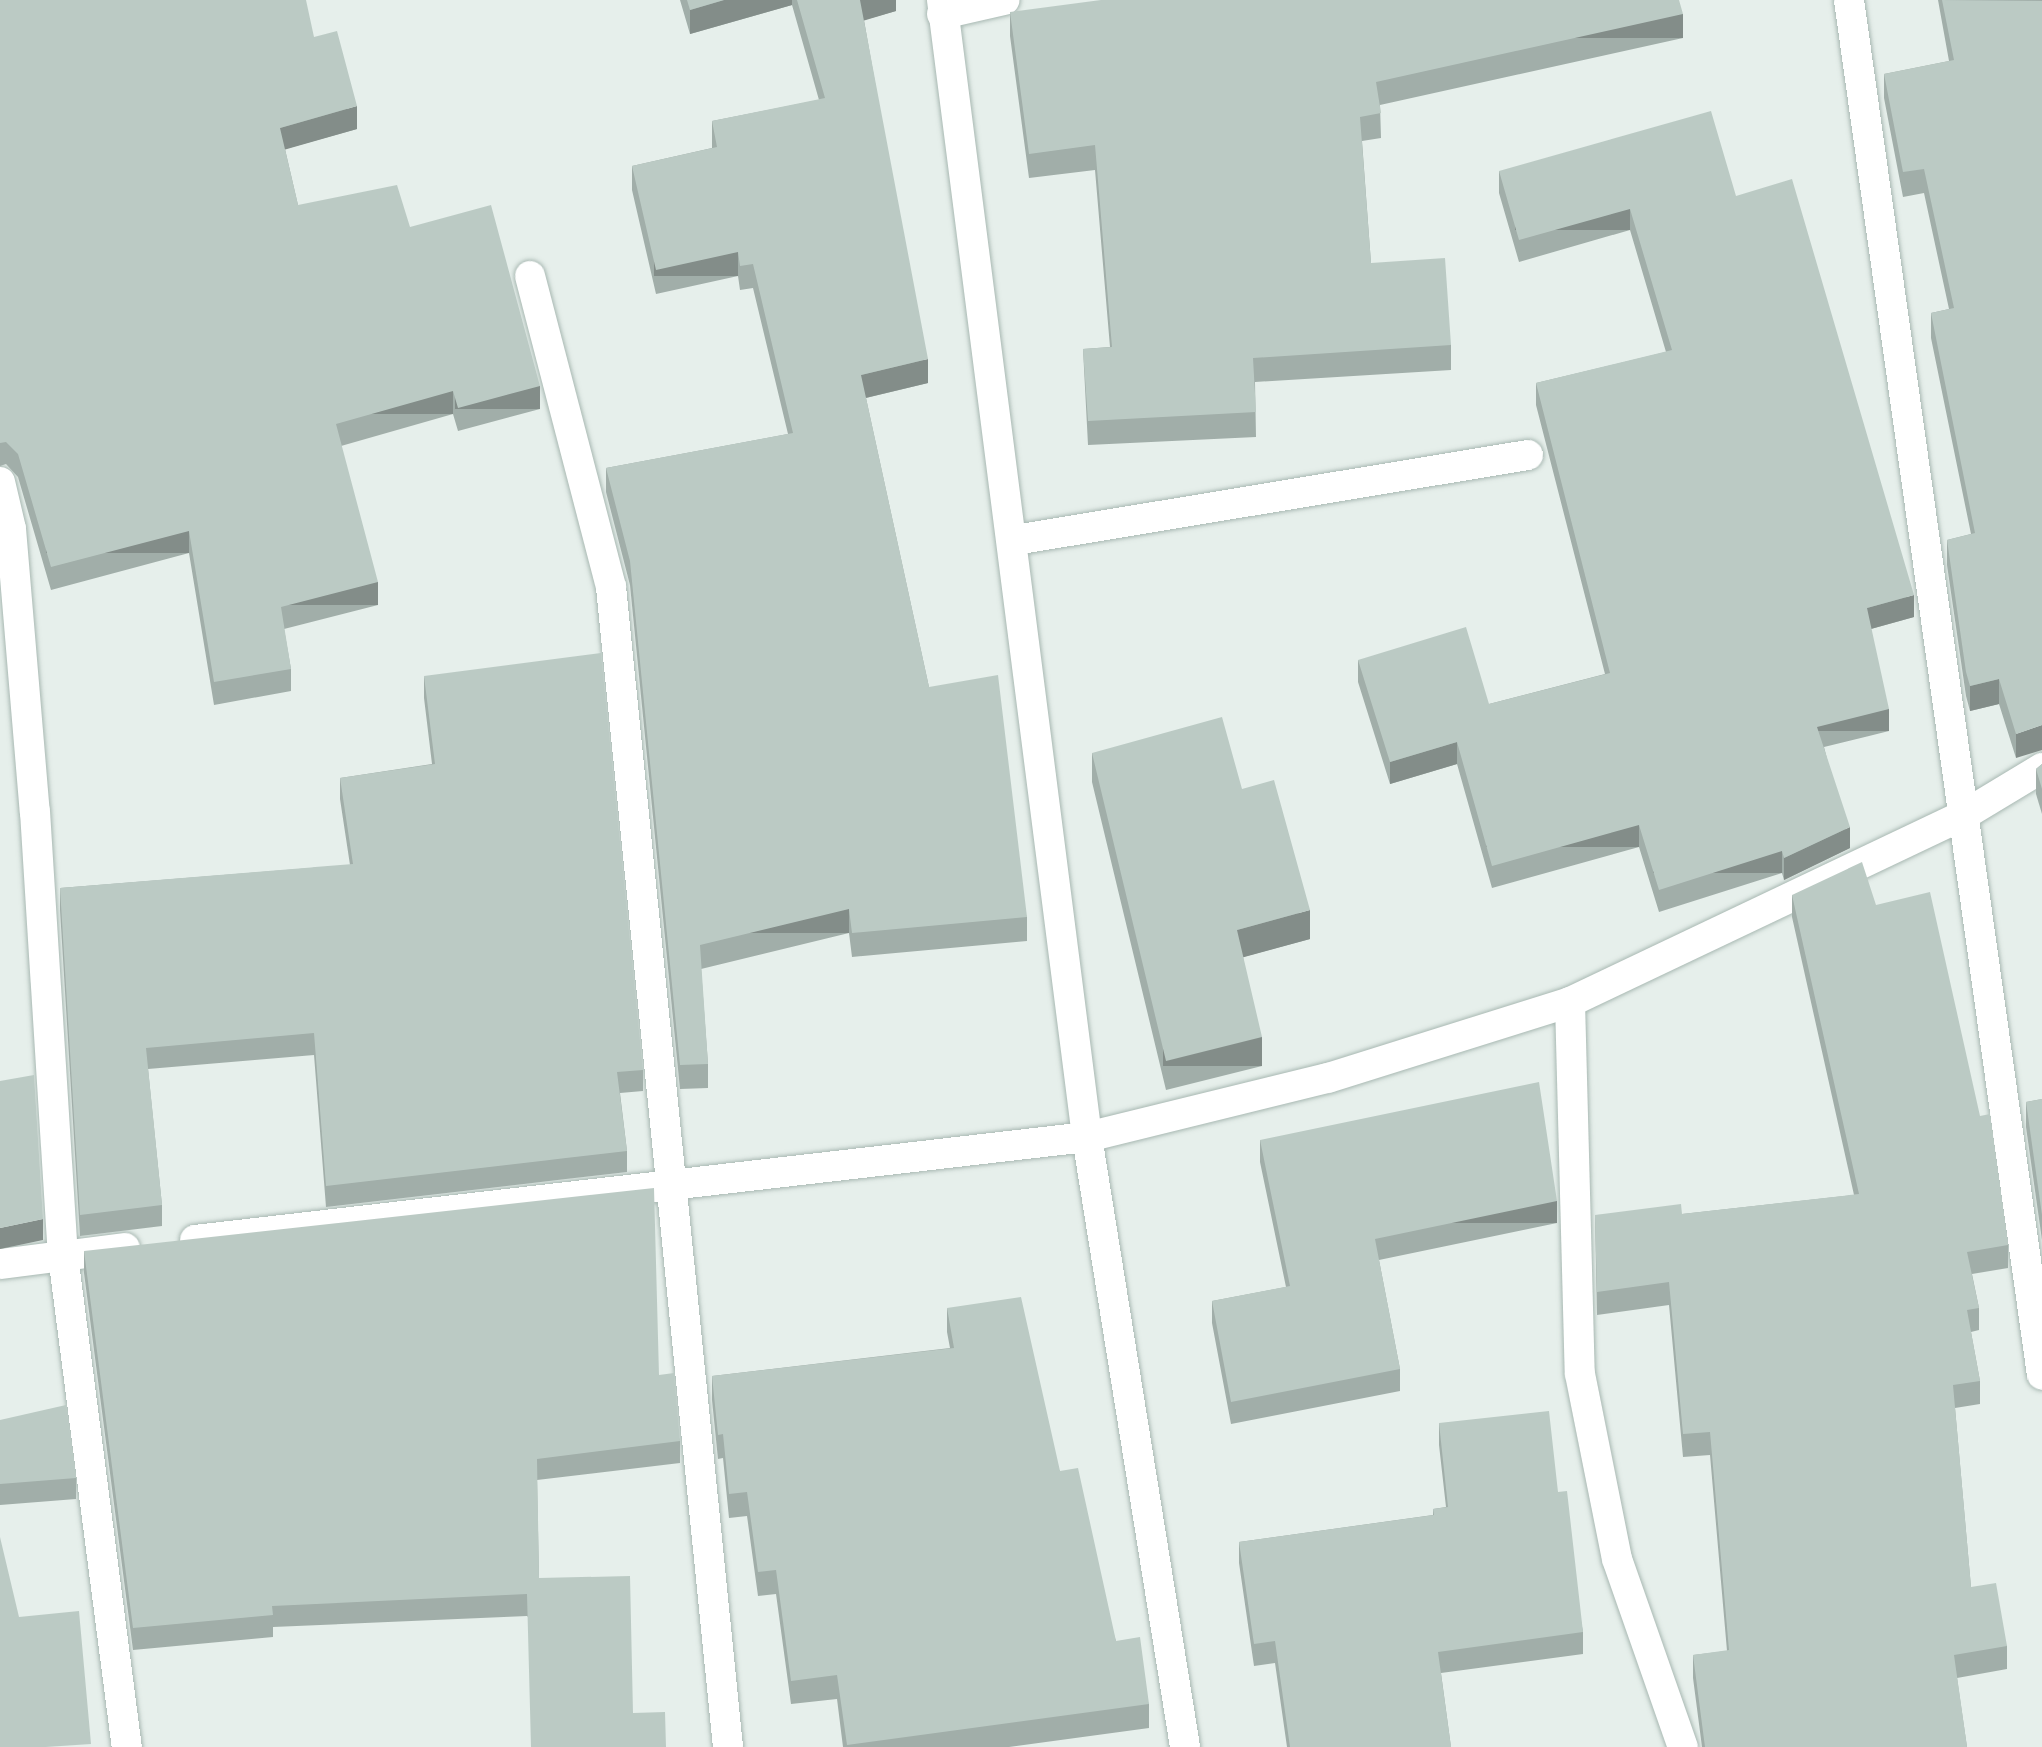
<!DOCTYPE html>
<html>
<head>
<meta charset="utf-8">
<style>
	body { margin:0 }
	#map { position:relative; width:2042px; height:1747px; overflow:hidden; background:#e6efeb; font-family:Rubik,sans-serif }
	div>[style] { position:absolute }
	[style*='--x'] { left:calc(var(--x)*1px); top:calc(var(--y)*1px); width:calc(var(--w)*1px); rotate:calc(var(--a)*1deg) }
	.roads { filter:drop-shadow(0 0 2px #a8b8b2) drop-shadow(0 0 2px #a8b8b2) }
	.minor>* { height:30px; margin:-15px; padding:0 15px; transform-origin:15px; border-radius:15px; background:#fff }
	.wall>* { inset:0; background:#a1aea9 }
	.shaded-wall>* { inset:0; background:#838d89; transform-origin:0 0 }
	.building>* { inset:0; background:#bbcac4 }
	span { translate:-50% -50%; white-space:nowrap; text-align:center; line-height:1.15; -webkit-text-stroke:10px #f7fbf9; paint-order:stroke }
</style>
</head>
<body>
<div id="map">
	<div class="roads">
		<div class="minor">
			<div style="--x:942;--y:0;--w:1146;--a:82.73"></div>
			<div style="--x:1087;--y:1137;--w:618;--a:80.87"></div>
			<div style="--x:1849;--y:0;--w:1388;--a:82.01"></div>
			<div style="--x:942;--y:14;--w:64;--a:-12.7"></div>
			<div style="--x:530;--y:276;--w:321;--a:75.4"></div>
			<div style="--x:611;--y:587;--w:1166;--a:84.24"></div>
			<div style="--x:0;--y:482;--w:48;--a:76.8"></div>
			<div style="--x:11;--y:529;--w:284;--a:85.2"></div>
			<div style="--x:35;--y:812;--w:445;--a:86.4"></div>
			<div style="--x:63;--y:1256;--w:495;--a:82.6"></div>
			<div style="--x:1015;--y:540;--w:520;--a:-9.41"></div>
			<div style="--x:1570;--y:1002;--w:372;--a:88.5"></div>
			<div style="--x:1580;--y:1374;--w:189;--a:78.7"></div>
			<div style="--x:1617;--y:1559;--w:199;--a:70.7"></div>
			<div style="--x:195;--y:1240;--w:898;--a:-6.59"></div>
			<div style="--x:1087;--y:1137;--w:248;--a:-13.8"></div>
			<div style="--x:1328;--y:1078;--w:254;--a:-17.4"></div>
			<div style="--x:1570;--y:1002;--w:436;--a:-25.4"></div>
			<div style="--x:1964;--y:815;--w:91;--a:-31.1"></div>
			<div style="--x:0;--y:1264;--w:126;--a:-7.3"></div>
		</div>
	</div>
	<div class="wall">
		<div style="clip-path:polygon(0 0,314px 37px,357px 129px,285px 149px,298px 205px,410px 227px,540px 409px,458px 431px,453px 414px,341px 446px,378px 605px,284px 629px,291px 669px,291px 691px,214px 705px,189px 553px,51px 590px,18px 477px,6px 464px,0 466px)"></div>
		<div style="clip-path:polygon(680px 0,896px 0,896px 11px,864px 20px,928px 383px,866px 398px,929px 687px,1027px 917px,1027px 941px,852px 957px,849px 933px,701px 969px,708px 1064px,708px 1088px,680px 1089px,630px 585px,606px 492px,606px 468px,788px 434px,753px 288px,740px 290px,738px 276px,656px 294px,632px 190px,632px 166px,712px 148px,712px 121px,819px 100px,792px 5px,690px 34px)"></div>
		<div style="clip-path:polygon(1938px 0,2042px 0,2016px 758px,1999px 704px,1970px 711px,1966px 696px,1947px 565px,1947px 540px,1971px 534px,1931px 338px,1931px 313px,1949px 309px,1924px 193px,1903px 197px,1884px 98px,1884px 74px,1949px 61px)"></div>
		<div style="clip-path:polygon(1010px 12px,1683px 38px,1380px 105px,1381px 138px,1362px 141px,1371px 263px,1451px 345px,1451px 370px,1255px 382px,1256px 437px,1088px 445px,1083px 349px,1110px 347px,1095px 170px,1029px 178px,1010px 36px)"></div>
		<div style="clip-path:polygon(1499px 171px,1736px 196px,1914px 617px,1871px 629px,1889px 731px,1824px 747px,1850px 848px,1784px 880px,1782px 873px,1659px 912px,1639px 847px,1492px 888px,1457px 764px,1390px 784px,1358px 682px,1358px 660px,1489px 704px,1605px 674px,1536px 405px,1536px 383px,1666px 352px,1630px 230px,1519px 262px,1499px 193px)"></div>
		<div style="clip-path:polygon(424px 676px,643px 1070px,643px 1091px,620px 1093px,627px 1151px,627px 1172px,326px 1207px,314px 1055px,148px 1069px,162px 1205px,162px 1226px,80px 1236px,60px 910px,60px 888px,350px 865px,340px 799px,340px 778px,432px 764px,424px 698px)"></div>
		<div style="clip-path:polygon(1092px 753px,1242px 789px,1310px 939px,1243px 957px,1262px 1066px,1166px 1090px,1092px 782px)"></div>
		<div style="clip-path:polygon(2042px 764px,2042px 814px,2036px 794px,2036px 769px)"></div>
		<div style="clip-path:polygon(1792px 895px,1876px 905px,2008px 1245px,2008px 1268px,1972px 1274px,1979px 1308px,1979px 1330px,1971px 1332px,1980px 1381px,1980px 1404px,1955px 1408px,1971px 1587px,2007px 1646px,2007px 1669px,1957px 1678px,1967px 1747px,1702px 1747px,1693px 1678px,1693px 1655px,1727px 1651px,1710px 1455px,1683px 1457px,1669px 1305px,1597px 1315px,1595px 1215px,1682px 1214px,1854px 1195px,1792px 917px)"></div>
		<div style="clip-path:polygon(2042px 1099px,2042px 1240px,2026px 1127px,2026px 1102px)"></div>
		<div style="clip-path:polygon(1260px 1140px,1557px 1223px,1379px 1260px,1400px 1369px,1400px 1391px,1231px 1424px,1212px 1323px,1212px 1301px,1286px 1287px,1260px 1162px)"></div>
		<div style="clip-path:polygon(84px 1251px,659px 1375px,680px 1441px,680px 1463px,537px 1480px,539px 1578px,633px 1713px,666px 1747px,527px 1616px,273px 1627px,273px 1637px,133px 1650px,84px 1273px)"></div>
		<div style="clip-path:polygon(947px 1308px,1060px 1471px,1116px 1641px,1149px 1704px,1149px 1728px,1009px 1747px,843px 1747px,837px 1699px,791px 1704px,776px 1594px,758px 1596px,747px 1516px,729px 1518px,723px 1458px,718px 1459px,712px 1400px,712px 1376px,950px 1348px,947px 1332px)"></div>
		<div style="clip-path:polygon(0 1420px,76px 1478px,76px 1499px,0 1505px)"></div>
		<div style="clip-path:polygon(1439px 1423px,1558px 1492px,1583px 1632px,1583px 1654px,1441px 1673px,1451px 1747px,1287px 1747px,1275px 1663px,1254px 1666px,1239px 1563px,1239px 1542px,1433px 1515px,1433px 1509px,1446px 1507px,1439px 1445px)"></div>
	</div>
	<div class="shaded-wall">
		<div style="clip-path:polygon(724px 0,792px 0,792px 5px,690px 34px,690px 10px)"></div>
		<div style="clip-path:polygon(859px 0,896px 0,896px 11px,859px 22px)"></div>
		<div style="left:1683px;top:14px;width:24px;height:314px;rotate:90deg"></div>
		<div style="clip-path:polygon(357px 106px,357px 129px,280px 151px,280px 128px)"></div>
		<div style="left:1630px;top:209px;width:21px;height:115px;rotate:90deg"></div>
		<div style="left:738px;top:252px;width:24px;height:84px;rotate:90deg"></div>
		<div style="clip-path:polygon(928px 359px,928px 383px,861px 399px,861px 375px)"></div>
		<div style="left:540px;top:386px;width:23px;height:85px;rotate:90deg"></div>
		<div style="left:453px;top:391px;width:23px;height:122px;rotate:90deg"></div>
		<div style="left:189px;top:531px;width:22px;height:143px;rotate:90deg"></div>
		<div style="left:378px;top:582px;width:23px;height:100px;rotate:90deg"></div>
		<div style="clip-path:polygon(1914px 595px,1914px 617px,1867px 630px,1867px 608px)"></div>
		<div style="clip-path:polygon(1999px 679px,1999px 704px,1970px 711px,1970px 686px)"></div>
		<div style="left:1889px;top:709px;width:22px;height:74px;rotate:90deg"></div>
		<div style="clip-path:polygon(2042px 725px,2042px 750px,2016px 758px,2016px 734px)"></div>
		<div style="clip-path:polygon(1457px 742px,1457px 764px,1390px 784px,1390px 762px)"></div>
		<div style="left:1639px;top:825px;width:22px;height:153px;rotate:90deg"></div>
		<div style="clip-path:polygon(1850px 827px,1850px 848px,1784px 880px,1784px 858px)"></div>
		<div style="left:1782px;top:851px;width:22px;height:129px;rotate:90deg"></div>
		<div style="left:849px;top:909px;width:24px;height:153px;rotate:90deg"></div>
		<div style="clip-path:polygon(1310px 910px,1310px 939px,1237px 959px,1237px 930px)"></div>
		<div style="left:1262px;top:1037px;width:29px;height:99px;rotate:90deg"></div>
		<div style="left:1557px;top:1201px;width:22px;height:186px;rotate:90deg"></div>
		<div style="clip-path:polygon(43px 1219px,43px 1240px,0 1249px,0 1228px)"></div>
	</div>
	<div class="building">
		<div style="clip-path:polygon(0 0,306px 0,314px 37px,337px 31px,357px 106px,280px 128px,298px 205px,397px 185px,410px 227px,491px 205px,540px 386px,458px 408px,453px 391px,336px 424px,378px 582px,281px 607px,291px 669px,214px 682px,189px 531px,51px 567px,18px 454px,6px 442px,0 443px)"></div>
		<div style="clip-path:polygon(687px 0,724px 0,690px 10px)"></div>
		<div style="clip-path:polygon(797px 0,860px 0,928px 359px,861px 375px,929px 687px,998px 675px,1027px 917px,852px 933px,849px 909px,700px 945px,708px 1064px,680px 1065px,630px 561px,606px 468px,793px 433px,753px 264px,740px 266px,738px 252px,656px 270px,632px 166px,717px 147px,712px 121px,825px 98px)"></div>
		<div style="clip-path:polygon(1101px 0,1679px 0,1683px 14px,1376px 82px,1381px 113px,1360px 117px,1371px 263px,1445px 258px,1451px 345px,1253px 358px,1256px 412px,1088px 421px,1083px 349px,1112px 347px,1095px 145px,1029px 154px,1010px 12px)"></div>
		<div style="clip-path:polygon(1942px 0,2042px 1px,2042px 725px,2016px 734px,1999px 679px,1970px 686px,1966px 672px,1947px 540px,1975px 533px,1931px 313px,1954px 308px,1924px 169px,1903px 172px,1884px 74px,1954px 60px)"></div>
		<div style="clip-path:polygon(1711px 111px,1736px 196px,1792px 179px,1914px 595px,1867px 608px,1889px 709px,1817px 727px,1850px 827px,1784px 858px,1782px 851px,1659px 890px,1639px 825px,1492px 866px,1457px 742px,1390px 762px,1358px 660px,1466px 627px,1489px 704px,1610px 673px,1536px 383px,1672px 350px,1630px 209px,1519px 240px,1499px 171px)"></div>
		<div style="clip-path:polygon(601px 653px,643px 1070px,617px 1072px,627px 1151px,326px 1186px,314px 1033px,146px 1048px,162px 1205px,80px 1215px,60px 888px,353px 864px,340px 778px,435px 764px,424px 676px)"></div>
		<div style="clip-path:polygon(1222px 717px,1242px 789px,1274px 780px,1310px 910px,1237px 930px,1262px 1037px,1166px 1061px,1092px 753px)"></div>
		<div style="clip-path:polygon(2042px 764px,2042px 789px,2036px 769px)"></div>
		<div style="clip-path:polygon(1862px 862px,1876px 905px,1930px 892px,1980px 1116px,1990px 1114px,2008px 1245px,1967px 1252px,1979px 1308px,1967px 1310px,1980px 1381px,1953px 1385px,1971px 1587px,1996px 1583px,2007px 1646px,1954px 1655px,1967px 1747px,1705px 1747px,1693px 1655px,1729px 1650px,1710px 1432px,1683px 1434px,1669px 1282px,1597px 1292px,1595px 1215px,1681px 1204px,1682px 1214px,1859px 1194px,1792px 895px)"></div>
		<div style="clip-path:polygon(34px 1075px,43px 1219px,0 1228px,0 1081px)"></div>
		<div style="clip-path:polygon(1539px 1082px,1557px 1201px,1375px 1239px,1400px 1369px,1231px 1402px,1212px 1301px,1290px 1286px,1260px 1140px)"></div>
		<div style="clip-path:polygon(2042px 1099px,2042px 1215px,2026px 1102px)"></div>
		<div style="clip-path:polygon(654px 1188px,659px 1375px,674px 1373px,680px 1441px,537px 1459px,539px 1578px,630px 1576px,633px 1713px,665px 1712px,666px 1747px,531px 1747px,527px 1594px,272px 1606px,273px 1615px,133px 1628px,84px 1251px)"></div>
		<div style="clip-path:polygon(1021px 1297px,1060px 1471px,1078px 1468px,1116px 1641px,1140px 1637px,1149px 1704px,847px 1745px,837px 1675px,791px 1681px,776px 1570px,758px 1572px,747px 1492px,729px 1494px,723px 1434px,718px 1435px,712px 1376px,954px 1348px,947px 1308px)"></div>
		<div style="clip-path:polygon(66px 1405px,76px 1478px,0 1484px,0 1420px)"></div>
		<div style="clip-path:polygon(1549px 1411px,1558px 1492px,1567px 1491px,1583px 1632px,1438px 1652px,1451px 1747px,1290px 1747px,1275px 1641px,1254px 1644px,1239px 1542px,1434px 1515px,1433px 1509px,1448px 1507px,1439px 1423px)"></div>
		<div style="clip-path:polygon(0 1537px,19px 1617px,79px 1611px,91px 1744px,46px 1747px,0 1747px)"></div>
	</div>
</div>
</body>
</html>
